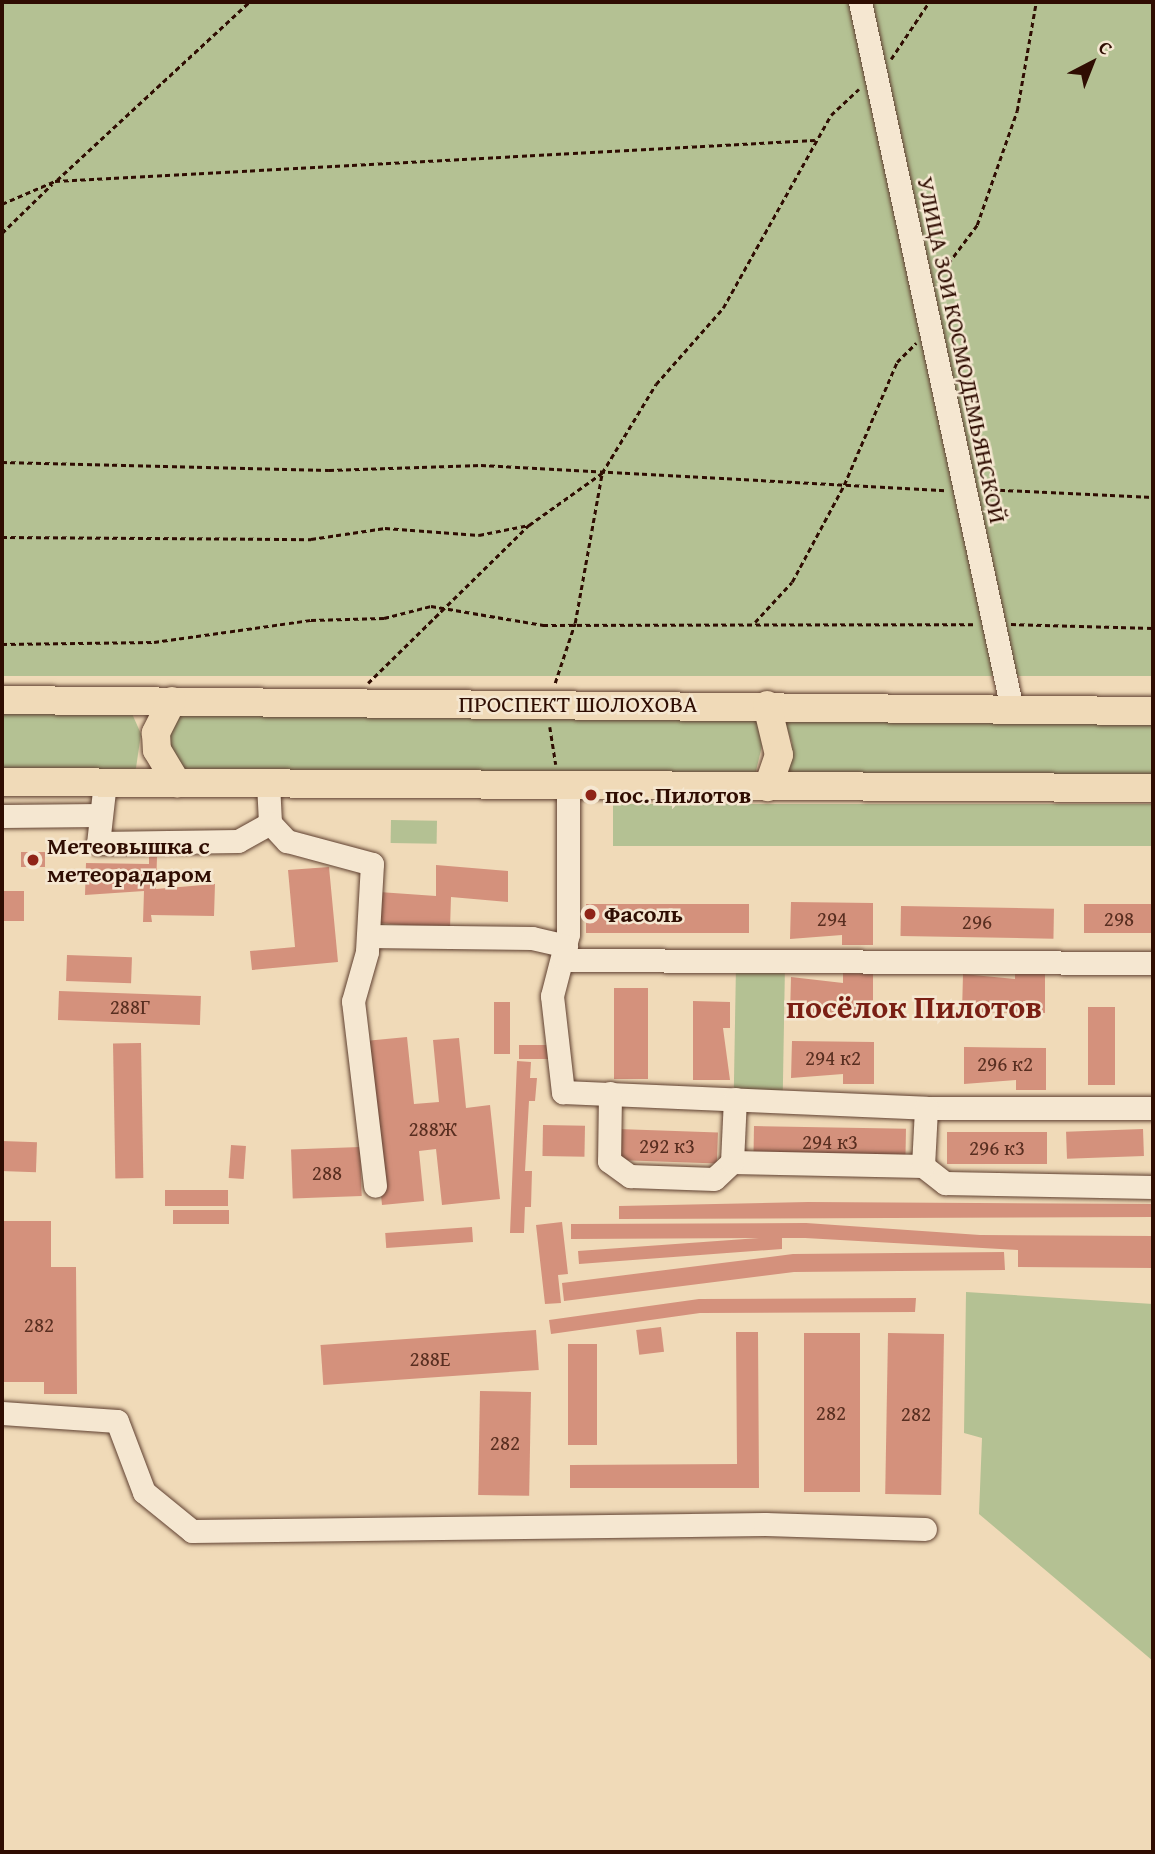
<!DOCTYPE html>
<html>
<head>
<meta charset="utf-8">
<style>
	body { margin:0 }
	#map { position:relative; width:1155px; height:1854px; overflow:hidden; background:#f0dab8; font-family:"Gentium Book Plus",serif }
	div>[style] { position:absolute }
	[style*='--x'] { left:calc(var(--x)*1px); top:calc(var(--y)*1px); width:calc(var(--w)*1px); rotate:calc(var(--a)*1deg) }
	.green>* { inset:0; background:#b4c193; transform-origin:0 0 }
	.building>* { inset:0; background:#d4917c; transform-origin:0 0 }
	.path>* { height:2.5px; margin-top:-1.25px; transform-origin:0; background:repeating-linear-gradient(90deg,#2f0d02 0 5px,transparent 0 8.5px) }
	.roads { filter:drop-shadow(0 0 2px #5f4030) drop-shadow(0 0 2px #5f4030) }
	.minor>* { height:23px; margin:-11.5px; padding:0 11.5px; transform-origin:11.5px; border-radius:11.5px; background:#f5e7d1 }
	.major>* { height:28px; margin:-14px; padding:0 14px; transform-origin:14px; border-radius:14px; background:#f0dab8 }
	.dots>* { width:19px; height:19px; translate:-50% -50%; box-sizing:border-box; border:4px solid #f5e7d1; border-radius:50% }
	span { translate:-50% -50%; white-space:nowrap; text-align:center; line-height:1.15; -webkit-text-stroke:5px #f5e7d1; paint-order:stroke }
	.number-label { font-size:21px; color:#582e20 }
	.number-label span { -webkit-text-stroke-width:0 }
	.street-label { font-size:24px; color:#2f0d02 }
	.poi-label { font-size:24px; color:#2f0d02; font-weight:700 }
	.left { translate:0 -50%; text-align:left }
	.district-label { font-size:32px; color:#7a1f14; font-weight:700 }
	.frame { position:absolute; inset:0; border:4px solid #2f0d02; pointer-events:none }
	.north { position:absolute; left:1057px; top:28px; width:70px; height:70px; -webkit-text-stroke:5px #f5e7d1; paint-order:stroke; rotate:42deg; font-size:19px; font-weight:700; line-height:28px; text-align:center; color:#2f0d02 }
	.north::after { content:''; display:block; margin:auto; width:24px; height:32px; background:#2f0d02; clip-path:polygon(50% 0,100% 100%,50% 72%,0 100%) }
</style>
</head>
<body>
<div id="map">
	<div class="green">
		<div style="left:2px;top:2px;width:1151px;height:674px"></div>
		<div style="clip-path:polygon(2px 708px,130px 709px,141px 734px,136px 768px,131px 775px,2px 774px)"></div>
		<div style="clip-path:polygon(755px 714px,762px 746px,754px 779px,181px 775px,165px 749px,169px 715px)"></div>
		<div style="clip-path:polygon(783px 716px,1153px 722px,1153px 776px,784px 777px,792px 743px)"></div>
		<div style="left:613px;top:804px;width:540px;height:42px"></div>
		<div style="left:391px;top:820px;width:46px;height:23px;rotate:1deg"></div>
		<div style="left:736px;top:965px;width:49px;height:128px;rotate:1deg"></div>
		<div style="clip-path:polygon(966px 1292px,1153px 1304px,1153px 1661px,979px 1514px,982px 1438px,964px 1433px)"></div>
	</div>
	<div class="building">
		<div style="left:21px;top:852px;width:24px;height:15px"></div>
		<div style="clip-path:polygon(149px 857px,157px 857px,156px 889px,215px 884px,214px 916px,151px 915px,152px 922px,143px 922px,144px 891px,85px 895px,86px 863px,149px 864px)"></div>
		<div style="clip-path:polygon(436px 865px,508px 871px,508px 902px,451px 897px,450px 929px,379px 923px,379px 892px,436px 896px)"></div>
		<div style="clip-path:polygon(329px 867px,338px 962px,252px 970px,250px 951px,295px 947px,288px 870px)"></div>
		<div style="left:2px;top:891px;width:22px;height:30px"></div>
		<div style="clip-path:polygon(791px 902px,873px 903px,873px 945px,842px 945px,842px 935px,790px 939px)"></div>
		<div style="left:749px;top:904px;width:29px;height:163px;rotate:90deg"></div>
		<div style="left:1084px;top:904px;width:69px;height:29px"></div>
		<div style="left:901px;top:906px;width:153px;height:30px;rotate:1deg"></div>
		<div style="left:67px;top:955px;width:65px;height:26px;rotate:2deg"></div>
		<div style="clip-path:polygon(1015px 970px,1045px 971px,1045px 1013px,962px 1012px,963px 974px,1015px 979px)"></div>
		<div style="clip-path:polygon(843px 973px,873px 974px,873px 1016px,790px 1015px,791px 977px,843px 983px)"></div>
		<div style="left:614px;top:988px;width:34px;height:91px"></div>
		<div style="left:59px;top:991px;width:142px;height:29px;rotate:2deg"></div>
		<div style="clip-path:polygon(693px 1001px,730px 1002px,730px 1028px,723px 1028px,730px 1080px,693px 1080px)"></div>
		<div style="left:494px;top:1002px;width:16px;height:52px"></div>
		<div style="left:1088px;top:1007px;width:27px;height:78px"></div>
		<div style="clip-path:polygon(407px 1037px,414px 1104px,439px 1102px,433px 1040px,459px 1038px,466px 1108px,490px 1105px,500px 1199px,442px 1205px,436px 1149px,419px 1151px,424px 1201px,382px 1205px,365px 1041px)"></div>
		<div style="clip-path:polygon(792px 1041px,874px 1042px,874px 1084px,843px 1084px,843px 1074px,791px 1078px)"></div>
		<div style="left:141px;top:1043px;width:135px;height:28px;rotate:89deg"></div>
		<div style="left:552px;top:1045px;width:14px;height:33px;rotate:90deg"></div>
		<div style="clip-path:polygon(964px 1047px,1046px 1048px,1046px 1090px,1016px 1090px,1016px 1080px,964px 1084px)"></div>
		<div style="clip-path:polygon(517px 1061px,531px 1062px,530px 1078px,537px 1078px,535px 1101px,529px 1101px,525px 1171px,532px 1171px,531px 1207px,525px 1207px,524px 1233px,510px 1233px)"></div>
		<div style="left:543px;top:1125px;width:42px;height:31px;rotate:1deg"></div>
		<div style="left:754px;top:1126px;width:152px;height:30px;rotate:1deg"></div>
		<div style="left:618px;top:1129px;width:100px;height:31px;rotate:2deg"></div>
		<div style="left:1143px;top:1129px;width:27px;height:77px;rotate:88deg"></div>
		<div style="left:947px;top:1132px;width:100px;height:32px"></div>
		<div style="left:2px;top:1141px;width:35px;height:30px;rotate:2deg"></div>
		<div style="left:231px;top:1145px;width:15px;height:33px;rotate:4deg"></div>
		<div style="left:360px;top:1147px;width:49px;height:69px;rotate:88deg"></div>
		<div style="left:165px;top:1190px;width:63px;height:16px"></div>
		<div style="clip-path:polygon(808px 1202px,1153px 1204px,1153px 1217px,619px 1219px,619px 1206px)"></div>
		<div style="left:229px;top:1210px;width:14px;height:56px;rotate:90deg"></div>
		<div style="clip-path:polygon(2px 1221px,51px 1221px,51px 1267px,76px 1267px,77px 1394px,44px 1394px,44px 1382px,2px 1382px)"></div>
		<div style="clip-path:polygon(562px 1222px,568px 1274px,558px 1275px,561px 1303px,545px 1304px,536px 1225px)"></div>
		<div style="clip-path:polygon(806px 1223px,980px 1235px,1153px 1236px,1153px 1268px,1018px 1267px,1018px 1250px,805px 1238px,782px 1238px,782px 1249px,579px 1264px,578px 1251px,759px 1238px,571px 1239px,571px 1224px)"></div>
		<div style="left:472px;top:1227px;width:15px;height:87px;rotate:86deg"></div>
		<div style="clip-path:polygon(1004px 1252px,1005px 1270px,794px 1272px,564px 1301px,562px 1283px,793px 1254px)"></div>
		<div style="clip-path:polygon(916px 1298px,915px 1312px,700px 1313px,551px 1334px,549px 1320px,699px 1299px)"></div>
		<div style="left:661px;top:1327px;width:25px;height:25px;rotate:83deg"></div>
		<div style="left:536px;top:1330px;width:40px;height:216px;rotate:86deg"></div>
		<div style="clip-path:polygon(736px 1332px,758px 1332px,759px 1488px,570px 1488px,570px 1465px,737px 1464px)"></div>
		<div style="left:804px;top:1333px;width:56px;height:159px"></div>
		<div style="left:888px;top:1333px;width:56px;height:161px;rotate:1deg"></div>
		<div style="left:568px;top:1344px;width:29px;height:101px"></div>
		<div style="left:480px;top:1391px;width:51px;height:104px;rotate:1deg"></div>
	</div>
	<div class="path">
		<div style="--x:891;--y:59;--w:69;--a:-56.3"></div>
		<div style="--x:57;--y:180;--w:262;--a:-42.8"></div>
		<div style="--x:2;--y:204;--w:58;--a:-23.5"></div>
		<div style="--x:55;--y:181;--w:761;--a:-3.09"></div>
		<div style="--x:2;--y:233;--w:70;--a:-44.4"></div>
		<div style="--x:938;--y:277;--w:65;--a:-53.1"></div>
		<div style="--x:977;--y:225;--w:121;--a:-70.7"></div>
		<div style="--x:1017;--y:111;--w:111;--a:-80.1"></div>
		<div style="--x:2;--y:462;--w:327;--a:1.4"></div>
		<div style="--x:329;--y:470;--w:152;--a:-1.9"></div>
		<div style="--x:481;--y:465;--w:465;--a:3.1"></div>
		<div style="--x:983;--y:489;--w:170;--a:2.7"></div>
		<div style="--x:2;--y:537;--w:309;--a:0.4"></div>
		<div style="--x:311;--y:539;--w:75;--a:-8.5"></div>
		<div style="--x:385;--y:528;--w:94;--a:4.3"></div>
		<div style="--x:479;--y:535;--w:51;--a:-11.3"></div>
		<div style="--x:755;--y:622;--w:54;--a:-47.2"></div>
		<div style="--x:792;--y:582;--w:110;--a:-61.8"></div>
		<div style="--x:844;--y:485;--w:134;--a:-66.7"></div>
		<div style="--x:897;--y:362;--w:27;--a:-45"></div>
		<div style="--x:1011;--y:624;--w:142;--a:1.6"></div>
		<div style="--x:2;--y:644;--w:152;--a:-0.8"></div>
		<div style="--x:154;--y:642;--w:159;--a:-8"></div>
		<div style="--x:311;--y:620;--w:73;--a:-1.6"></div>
		<div style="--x:384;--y:618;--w:49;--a:-14.3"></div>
		<div style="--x:431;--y:606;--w:114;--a:9.6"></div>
		<div style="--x:543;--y:625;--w:433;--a:-0.1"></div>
		<div style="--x:368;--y:683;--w:226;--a:-44.5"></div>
		<div style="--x:529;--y:525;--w:90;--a:-35.5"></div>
		<div style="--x:602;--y:473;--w:104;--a:-58.8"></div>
		<div style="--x:656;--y:384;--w:101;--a:-48.6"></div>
		<div style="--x:723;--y:308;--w:221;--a:-60.8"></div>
		<div style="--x:831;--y:115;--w:38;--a:-43"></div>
		<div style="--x:555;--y:683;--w:63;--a:-71.6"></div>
		<div style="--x:575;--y:623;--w:152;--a:-79.8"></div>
		<div style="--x:550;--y:727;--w:38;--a:81"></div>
	</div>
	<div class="roads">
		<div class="minor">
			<div style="--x:860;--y:2;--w:723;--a:77.87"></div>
			<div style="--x:105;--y:782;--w:61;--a:96.5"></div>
			<div style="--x:98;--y:843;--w:140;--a:-0.8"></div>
			<div style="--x:238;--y:841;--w:37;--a:-29"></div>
			<div style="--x:268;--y:783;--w:40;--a:87.1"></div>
			<div style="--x:270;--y:823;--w:25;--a:47"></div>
			<div style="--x:287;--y:841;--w:88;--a:15.1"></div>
			<div style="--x:372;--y:864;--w:88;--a:93.3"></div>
			<div style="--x:367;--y:952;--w:51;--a:105.9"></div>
			<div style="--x:353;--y:1001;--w:186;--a:83.2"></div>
			<div style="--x:568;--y:785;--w:149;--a:90"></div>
			<div style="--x:568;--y:934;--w:64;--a:104.5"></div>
			<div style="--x:552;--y:996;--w:97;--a:83.5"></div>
			<div style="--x:563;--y:1092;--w:363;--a:2.5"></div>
			<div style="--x:926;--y:1108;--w:227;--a:0"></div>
			<div style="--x:2;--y:816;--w:98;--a:-0.6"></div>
			<div style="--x:368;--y:936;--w:164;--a:0.7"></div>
			<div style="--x:532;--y:938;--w:35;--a:13"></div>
			<div style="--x:564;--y:960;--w:589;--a:0.29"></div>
			<div style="--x:610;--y:1093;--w:68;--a:90.8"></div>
			<div style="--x:609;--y:1161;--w:26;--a:36"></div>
			<div style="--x:630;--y:1176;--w:84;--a:2"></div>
			<div style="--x:714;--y:1179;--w:25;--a:-43"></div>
			<div style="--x:732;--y:1162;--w:191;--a:1.2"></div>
			<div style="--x:923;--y:1166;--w:28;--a:38"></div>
			<div style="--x:945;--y:1183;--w:208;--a:1.1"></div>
			<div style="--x:732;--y:1162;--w:63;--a:-87.3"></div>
			<div style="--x:923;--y:1166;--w:58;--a:-87"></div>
			<div style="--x:2;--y:1413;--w:115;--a:4"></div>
			<div style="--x:117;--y:1421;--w:76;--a:69.2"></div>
			<div style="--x:144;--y:1492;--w:62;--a:39.1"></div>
			<div style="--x:192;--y:1531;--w:573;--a:-0.7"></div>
			<div style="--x:765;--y:1524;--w:160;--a:1.8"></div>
		</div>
		<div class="major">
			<div style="--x:2;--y:700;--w:1151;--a:0.55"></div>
			<div style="--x:172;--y:701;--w:36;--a:117"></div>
			<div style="--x:156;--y:733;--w:17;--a:87"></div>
			<div style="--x:157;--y:750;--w:39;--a:59"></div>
			<div style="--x:767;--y:705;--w:51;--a:76.5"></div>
			<div style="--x:779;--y:755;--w:34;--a:109"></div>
			<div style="--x:2;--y:782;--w:1151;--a:0.3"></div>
		</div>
	</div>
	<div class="dots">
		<div style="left:591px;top:795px;background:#8f2418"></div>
		<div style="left:33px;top:860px;background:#8f2418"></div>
		<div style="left:590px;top:914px;background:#8f2418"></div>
	</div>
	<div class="number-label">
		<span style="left:832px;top:919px">294</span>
		<span style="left:1119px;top:919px">298</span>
		<span style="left:977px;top:922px">296</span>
		<span style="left:130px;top:1007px">288Г</span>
		<span style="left:833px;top:1058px">294 к2</span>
		<span style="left:1005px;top:1064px">296 к2</span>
		<span style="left:433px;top:1129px">288Ж</span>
		<span style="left:830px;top:1142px">294 к3</span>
		<span style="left:667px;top:1146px">292 к3</span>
		<span style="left:997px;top:1148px">296 к3</span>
		<span style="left:327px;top:1173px">288</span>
		<span style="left:39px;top:1325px">282</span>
		<span style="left:430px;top:1359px">288Е</span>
		<span style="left:831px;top:1413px">282</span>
		<span style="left:916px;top:1414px">282</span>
		<span style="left:505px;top:1443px">282</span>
	</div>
	<div class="street-label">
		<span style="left:962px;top:350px;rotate:78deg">УЛИЦА ЗОИ КОСМОДЕМЬЯНСКОЙ</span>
		<span style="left:578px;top:704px">ПРОСПЕКТ ШОЛОХОВА</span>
	</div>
	<div class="poi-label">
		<span class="left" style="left:605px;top:795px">пос. Пилотов</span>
		<span class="left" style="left:47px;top:860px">Метеовышка с<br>метеорадаром</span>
		<span class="left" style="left:604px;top:914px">Фасоль</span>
	</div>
	<div class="district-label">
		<span style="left:914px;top:1007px">посёлок Пилотов</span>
	</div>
	<div class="frame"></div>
	<div class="north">С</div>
</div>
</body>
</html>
